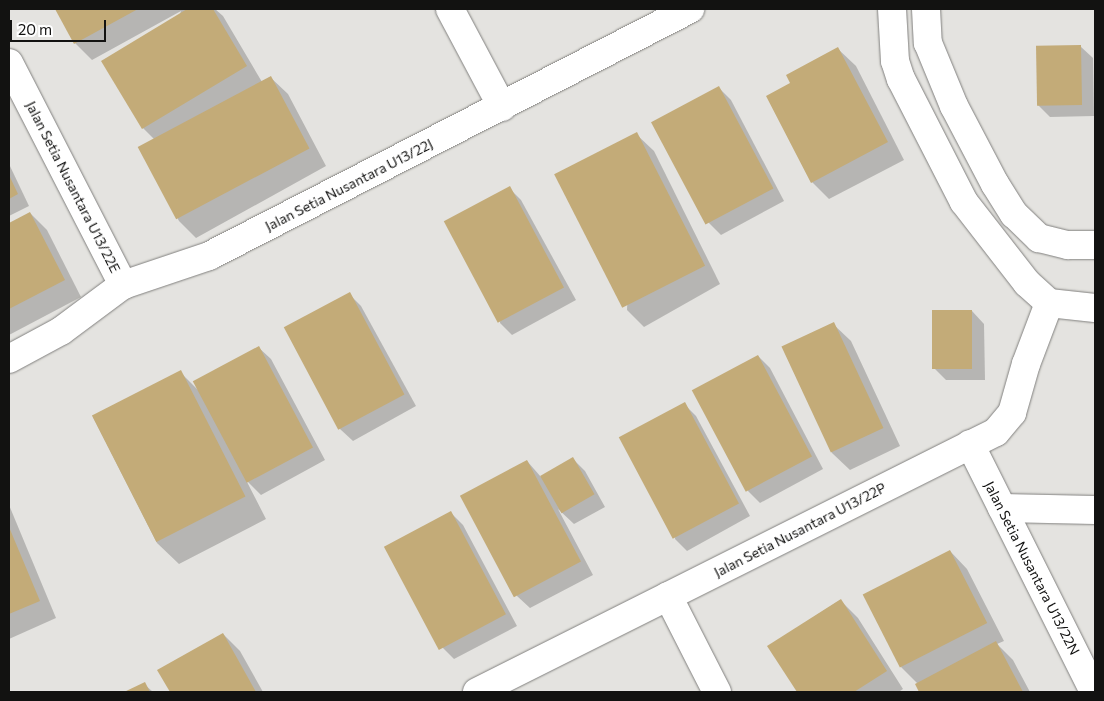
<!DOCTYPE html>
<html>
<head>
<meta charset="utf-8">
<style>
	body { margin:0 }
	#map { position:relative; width:1104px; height:701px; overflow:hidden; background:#e4e3e0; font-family:Commissioner,sans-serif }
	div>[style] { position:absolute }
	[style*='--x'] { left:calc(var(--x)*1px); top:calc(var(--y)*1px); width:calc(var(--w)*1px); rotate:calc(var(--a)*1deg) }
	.shadow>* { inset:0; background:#0003 }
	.building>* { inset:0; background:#c3ab78; transform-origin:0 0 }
	.roads { filter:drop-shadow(0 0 1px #81807e) drop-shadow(0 0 1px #81807e) }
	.minor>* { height:28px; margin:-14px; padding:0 14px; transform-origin:14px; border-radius:14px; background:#fff }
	span { translate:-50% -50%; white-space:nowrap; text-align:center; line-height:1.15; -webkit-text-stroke:5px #fff; paint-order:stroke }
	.street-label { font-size:14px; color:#121211 }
	.frame { position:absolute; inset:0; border:10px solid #121211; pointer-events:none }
	.scale { position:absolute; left:10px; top:20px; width:96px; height:22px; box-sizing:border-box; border:2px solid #121211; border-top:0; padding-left:6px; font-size:15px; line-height:18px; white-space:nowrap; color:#121211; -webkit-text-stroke:4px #fff; paint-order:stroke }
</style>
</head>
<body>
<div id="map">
	<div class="shadow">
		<div style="clip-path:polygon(56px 9px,215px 9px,223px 16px,262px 82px,270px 77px,288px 94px,326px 166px,196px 238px,179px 221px,140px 149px,156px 141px,143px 128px,181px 11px,92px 60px,75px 43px)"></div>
		<div style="clip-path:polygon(1080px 46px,1093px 58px,1094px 116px,1050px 117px,1038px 105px)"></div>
		<div style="clip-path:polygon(838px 49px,856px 66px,904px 160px,829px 199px,812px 182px,791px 84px)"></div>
		<div style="clip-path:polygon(719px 88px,731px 100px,784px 201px,721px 235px,709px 223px,654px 123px)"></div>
		<div style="clip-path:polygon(636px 134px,654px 151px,720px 284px,644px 327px,627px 310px)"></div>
		<div style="clip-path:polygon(9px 164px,29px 206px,9px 216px)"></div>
		<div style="clip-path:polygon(509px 188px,521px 200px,576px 300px,512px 335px,500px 323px)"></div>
		<div style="clip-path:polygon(30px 213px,47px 230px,81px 297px,9px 335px,9px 224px)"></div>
		<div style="clip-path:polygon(349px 294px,361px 306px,416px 406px,353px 441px,340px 429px)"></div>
		<div style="clip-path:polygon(972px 311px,984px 324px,985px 380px,946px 380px,934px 368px)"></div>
		<div style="clip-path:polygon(833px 324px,851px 341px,900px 446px,850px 470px,832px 453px,783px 348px)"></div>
		<div style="clip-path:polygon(258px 347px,271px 359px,325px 460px,261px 495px,246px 480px,266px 519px,179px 564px,157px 543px,93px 417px,180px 372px,198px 390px)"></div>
		<div style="clip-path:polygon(758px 356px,770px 368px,823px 469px,760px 503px,748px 491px)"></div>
		<div style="clip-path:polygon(684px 404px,696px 416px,750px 516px,687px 551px,675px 539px)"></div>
		<div style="clip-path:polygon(573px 459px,585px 471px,605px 507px,574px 524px,558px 509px,593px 575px,530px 608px,517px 596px,527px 461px,541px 477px)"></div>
		<div style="clip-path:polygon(9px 505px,56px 618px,9px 639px)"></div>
		<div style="clip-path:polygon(451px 513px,463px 525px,517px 626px,454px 659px,442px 647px)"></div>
		<div style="clip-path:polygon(950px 551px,967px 569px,1004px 641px,997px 644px,1013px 660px,1030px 692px,921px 692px,918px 684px,901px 667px)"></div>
		<div style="clip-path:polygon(840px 600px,858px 618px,903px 689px,900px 691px,902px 692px,798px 692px,769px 646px)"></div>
		<div style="clip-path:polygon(223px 634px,240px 651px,263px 692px,171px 692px,159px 670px)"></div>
		<div style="clip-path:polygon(144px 684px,153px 692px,127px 692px)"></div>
	</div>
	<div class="building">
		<div style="clip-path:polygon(55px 9px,138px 9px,74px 44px)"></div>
		<div style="clip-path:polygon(187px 9px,213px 9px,247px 66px,142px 129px,101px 61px)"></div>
		<div style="left:1081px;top:45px;width:60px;height:45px;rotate:89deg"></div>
		<div style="clip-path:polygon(838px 47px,888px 142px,811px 183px,766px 96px,790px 83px,786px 75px)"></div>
		<div style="left:271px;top:76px;width:82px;height:151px;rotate:62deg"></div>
		<div style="left:719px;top:86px;width:116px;height:77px;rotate:62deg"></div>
		<div style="left:637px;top:132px;width:150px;height:93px;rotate:63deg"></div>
		<div style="clip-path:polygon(9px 175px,18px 194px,9px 199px)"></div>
		<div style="left:510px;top:186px;width:115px;height:75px;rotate:62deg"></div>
		<div style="clip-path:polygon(30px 212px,65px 280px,9px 309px,9px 223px)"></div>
		<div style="left:350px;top:292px;width:116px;height:75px;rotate:62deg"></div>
		<div style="left:932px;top:310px;width:40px;height:59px"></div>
		<div style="left:834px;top:322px;width:117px;height:58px;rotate:65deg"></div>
		<div style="left:259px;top:346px;width:115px;height:75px;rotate:62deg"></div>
		<div style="left:758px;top:355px;width:115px;height:75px;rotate:62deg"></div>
		<div style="left:181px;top:370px;width:142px;height:100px;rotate:63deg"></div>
		<div style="left:685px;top:402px;width:115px;height:75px;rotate:62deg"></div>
		<div style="left:573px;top:457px;width:43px;height:38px;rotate:60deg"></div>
		<div style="left:527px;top:460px;width:115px;height:76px;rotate:62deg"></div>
		<div style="left:451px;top:511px;width:117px;height:76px;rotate:62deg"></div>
		<div style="clip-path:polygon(9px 527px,40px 601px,9px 614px)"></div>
		<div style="left:950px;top:550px;width:82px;height:98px;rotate:63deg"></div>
		<div style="clip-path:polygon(841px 599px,887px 671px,854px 692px,797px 692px,767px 646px)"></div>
		<div style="clip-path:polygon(223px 633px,256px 692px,170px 692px,157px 670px)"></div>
		<div style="clip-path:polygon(996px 641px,1023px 692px,919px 692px,915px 684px)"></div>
		<div style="clip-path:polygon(145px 682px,150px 692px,124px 692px)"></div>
	</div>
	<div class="roads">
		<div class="minor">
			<div style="--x:450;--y:9;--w:111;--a:62"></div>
			<div style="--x:892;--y:9;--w:52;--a:86.7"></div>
			<div style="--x:895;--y:61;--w:19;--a:72"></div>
			<div style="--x:901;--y:79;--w:138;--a:62.9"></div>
			<div style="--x:964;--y:202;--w:103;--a:52.1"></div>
			<div style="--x:1027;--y:283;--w:30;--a:42"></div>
			<div style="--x:1049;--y:303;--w:46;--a:6.2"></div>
			<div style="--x:926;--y:9;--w:34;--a:87"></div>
			<div style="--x:928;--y:43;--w:68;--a:67.6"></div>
			<div style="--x:954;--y:106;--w:88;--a:62.3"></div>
			<div style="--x:995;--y:184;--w:36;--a:58"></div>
			<div style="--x:1014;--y:214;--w:35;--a:44"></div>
			<div style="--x:1039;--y:238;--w:30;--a:14"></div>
			<div style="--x:1068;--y:245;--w:27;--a:0"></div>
			<div style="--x:9;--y:63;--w:250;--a:62.8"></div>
			<div style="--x:9;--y:359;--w:59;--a:-28.3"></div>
			<div style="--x:61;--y:331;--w:77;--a:-36.6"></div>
			<div style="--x:123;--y:285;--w:91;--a:-18.6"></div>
			<div style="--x:209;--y:256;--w:541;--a:-27.18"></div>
			<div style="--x:970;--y:444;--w:277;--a:63.4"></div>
			<div style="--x:1002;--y:508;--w:93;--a:1.2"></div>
			<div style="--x:668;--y:596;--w:108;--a:63"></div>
			<div style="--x:477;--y:692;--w:580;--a:-26.61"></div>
			<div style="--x:996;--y:432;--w:25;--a:-50"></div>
			<div style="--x:1012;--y:413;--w:51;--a:-74.1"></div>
			<div style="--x:1026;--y:364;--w:65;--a:-69.3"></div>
		</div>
	</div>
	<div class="street-label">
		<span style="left:349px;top:185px;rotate:-27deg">Jalan Setia Nusantara U13/22J</span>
		<span style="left:73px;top:187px;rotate:63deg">Jalan Setia Nusantara U13/22E</span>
		<span style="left:800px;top:530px;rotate:-27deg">Jalan Setia Nusantara U13/22P</span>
		<span style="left:1032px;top:568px;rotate:63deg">Jalan Setia Nusantara U13/22N</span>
	</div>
	<div class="frame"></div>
	<div class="scale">20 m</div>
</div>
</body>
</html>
